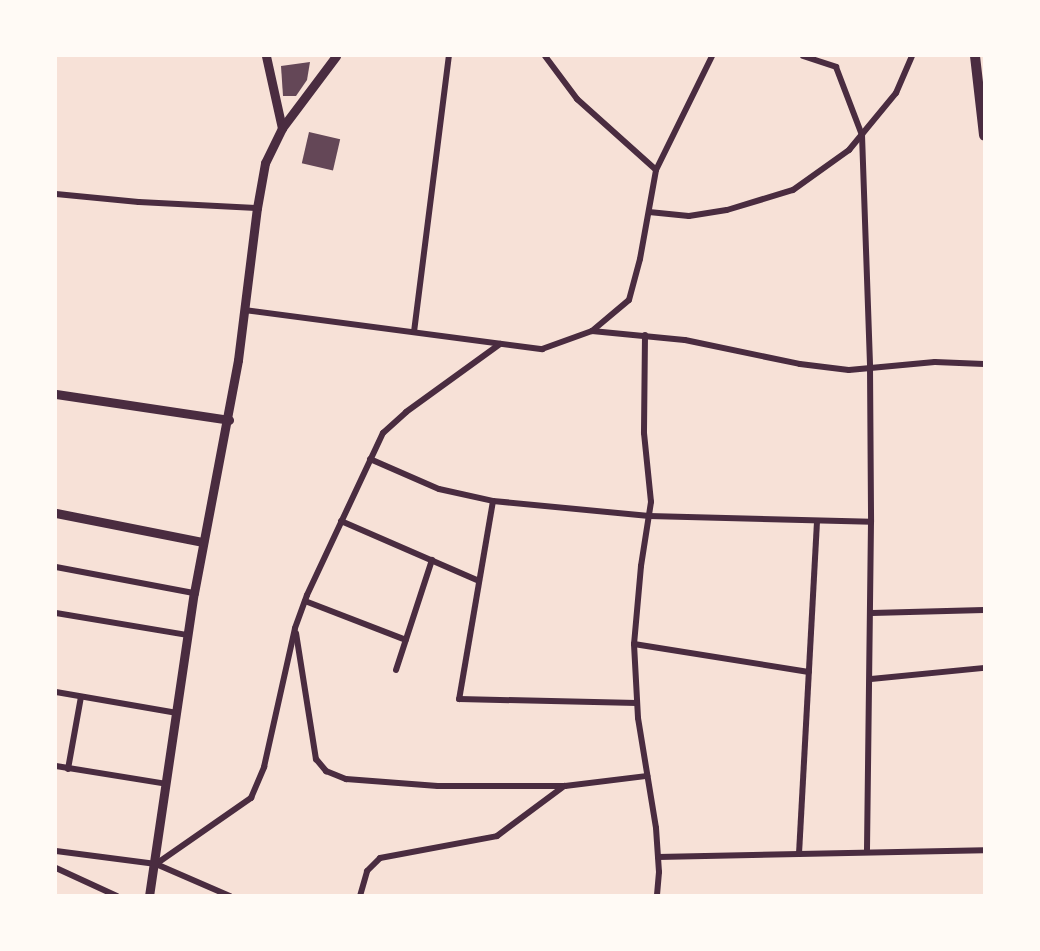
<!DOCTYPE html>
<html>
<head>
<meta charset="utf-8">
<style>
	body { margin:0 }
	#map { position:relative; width:1040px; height:951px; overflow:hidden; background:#f7e1d7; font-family:Arial,sans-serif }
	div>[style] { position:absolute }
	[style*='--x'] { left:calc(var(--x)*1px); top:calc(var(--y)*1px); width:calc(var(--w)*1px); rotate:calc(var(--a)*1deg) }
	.building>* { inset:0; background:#644757; transform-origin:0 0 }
	.minor>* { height:6px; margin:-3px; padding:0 3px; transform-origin:3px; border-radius:3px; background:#4a2c40 }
	.tertiary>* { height:9px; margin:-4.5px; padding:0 4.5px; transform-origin:4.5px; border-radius:4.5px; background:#4a2c40 }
	.secondary>* { height:10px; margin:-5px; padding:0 5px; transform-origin:5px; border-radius:5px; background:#4a2c40 }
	span { translate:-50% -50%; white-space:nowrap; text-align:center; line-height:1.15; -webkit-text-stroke:6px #fffaf5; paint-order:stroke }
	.frame { position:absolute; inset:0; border:57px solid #fffaf5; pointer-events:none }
</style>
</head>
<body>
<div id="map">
	<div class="building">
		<div style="clip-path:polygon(310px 62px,307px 80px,296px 96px,283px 96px,281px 66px)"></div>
		<div style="left:309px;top:132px;width:32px;height:32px;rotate:13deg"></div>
	</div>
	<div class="minor">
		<div style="--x:545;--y:56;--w:54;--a:53.3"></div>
		<div style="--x:577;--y:99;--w:106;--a:41.9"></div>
		<div style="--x:803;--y:56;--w:35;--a:18"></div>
		<div style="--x:836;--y:67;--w:73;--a:69.1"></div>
		<div style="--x:862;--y:135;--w:233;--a:88"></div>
		<div style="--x:870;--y:368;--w:154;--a:89.6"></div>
		<div style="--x:871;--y:522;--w:330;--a:90.7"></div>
		<div style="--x:56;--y:194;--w:83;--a:5.5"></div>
		<div style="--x:139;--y:202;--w:118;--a:2.9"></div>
		<div style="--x:649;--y:212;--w:40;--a:5.7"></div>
		<div style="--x:689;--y:216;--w:38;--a:-9"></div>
		<div style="--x:727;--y:210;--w:69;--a:-16.9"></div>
		<div style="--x:793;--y:190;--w:69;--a:-35.5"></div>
		<div style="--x:849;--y:150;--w:74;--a:-50.5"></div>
		<div style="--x:896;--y:93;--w:40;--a:-66.6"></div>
		<div style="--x:244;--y:310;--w:301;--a:7.5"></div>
		<div style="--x:542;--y:349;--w:53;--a:-19.8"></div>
		<div style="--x:592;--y:331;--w:93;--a:5.5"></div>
		<div style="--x:685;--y:340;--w:117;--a:11.8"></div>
		<div style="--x:800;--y:364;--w:49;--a:7"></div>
		<div style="--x:849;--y:370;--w:86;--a:-5.3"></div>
		<div style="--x:935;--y:362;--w:49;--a:2.3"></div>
		<div style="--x:592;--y:331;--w:48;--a:-40"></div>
		<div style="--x:629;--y:300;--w:42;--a:-75"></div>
		<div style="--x:640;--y:259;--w:90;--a:-79.8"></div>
		<div style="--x:656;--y:170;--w:127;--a:-63.8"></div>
		<div style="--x:414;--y:332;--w:278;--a:-82.8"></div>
		<div style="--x:645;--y:335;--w:98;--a:90.6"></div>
		<div style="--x:644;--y:433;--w:69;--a:84.2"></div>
		<div style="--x:651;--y:502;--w:65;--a:98.9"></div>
		<div style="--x:641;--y:566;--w:78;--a:95.1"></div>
		<div style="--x:634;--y:644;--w:74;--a:86.9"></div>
		<div style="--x:638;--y:718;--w:111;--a:80.7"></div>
		<div style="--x:656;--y:828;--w:44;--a:86.1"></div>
		<div style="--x:659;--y:872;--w:24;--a:95"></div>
		<div style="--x:370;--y:459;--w:75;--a:23.5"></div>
		<div style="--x:439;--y:489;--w:55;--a:12.5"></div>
		<div style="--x:493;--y:501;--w:157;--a:5.5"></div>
		<div style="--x:649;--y:516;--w:222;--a:1.5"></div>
		<div style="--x:493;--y:501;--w:201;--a:99.7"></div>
		<div style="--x:459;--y:699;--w:178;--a:1.3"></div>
		<div style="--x:341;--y:521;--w:150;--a:23.5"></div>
		<div style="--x:56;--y:567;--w:140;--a:10.7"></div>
		<div style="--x:305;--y:601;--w:108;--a:21.1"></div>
		<div style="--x:56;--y:613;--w:134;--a:9.5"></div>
		<div style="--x:872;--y:613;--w:112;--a:-1.5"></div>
		<div style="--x:296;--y:633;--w:128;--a:81"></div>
		<div style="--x:316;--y:759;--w:16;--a:50"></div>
		<div style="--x:326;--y:771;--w:22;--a:22"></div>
		<div style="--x:346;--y:779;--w:92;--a:4.4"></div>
		<div style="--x:438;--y:786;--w:127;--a:0"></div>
		<div style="--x:565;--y:786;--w:83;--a:-7"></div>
		<div style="--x:634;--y:644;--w:177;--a:9.1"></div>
		<div style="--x:396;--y:670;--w:116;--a:-71.9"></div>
		<div style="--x:871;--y:679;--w:114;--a:-5.6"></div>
		<div style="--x:56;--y:692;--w:123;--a:9.8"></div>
		<div style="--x:56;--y:766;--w:112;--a:9.2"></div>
		<div style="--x:68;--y:769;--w:73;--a:-79.8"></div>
		<div style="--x:56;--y:851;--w:101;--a:7.4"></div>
		<div style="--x:156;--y:864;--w:81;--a:23.4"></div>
		<div style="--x:799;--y:854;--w:333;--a:-86.9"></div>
		<div style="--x:658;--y:857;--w:326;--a:-1.2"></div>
		<div style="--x:156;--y:864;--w:116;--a:-34.8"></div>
		<div style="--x:251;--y:798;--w:34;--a:-67"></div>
		<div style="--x:264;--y:767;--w:142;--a:-77.4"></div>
		<div style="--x:295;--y:628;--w:35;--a:-70"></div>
		<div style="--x:307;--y:595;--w:179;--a:-64.9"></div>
		<div style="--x:383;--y:433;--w:31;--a:-42"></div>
		<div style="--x:406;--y:412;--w:116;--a:-35.9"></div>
		<div style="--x:56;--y:868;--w:67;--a:24.7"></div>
		<div style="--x:360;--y:896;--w:26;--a:-74"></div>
		<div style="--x:367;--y:871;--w:18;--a:-45"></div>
		<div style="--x:380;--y:858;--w:119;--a:-10.6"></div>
		<div style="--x:497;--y:836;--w:84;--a:-36.7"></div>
	</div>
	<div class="tertiary">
		<div style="--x:266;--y:56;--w:74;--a:77.5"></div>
		<div style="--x:56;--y:394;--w:175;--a:8.5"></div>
		<div style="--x:56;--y:513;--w:150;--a:11.2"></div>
		<div style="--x:149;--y:896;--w:306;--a:-81.6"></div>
		<div style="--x:194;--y:593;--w:237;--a:-79.3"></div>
		<div style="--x:238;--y:360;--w:153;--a:-82.9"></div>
		<div style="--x:257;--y:208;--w:46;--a:-79.9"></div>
		<div style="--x:265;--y:163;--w:39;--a:-64"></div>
		<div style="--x:282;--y:128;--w:90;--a:-53.1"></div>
	</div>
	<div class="secondary">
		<div style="--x:975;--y:56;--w:80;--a:83.5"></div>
	</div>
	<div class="frame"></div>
</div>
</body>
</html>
